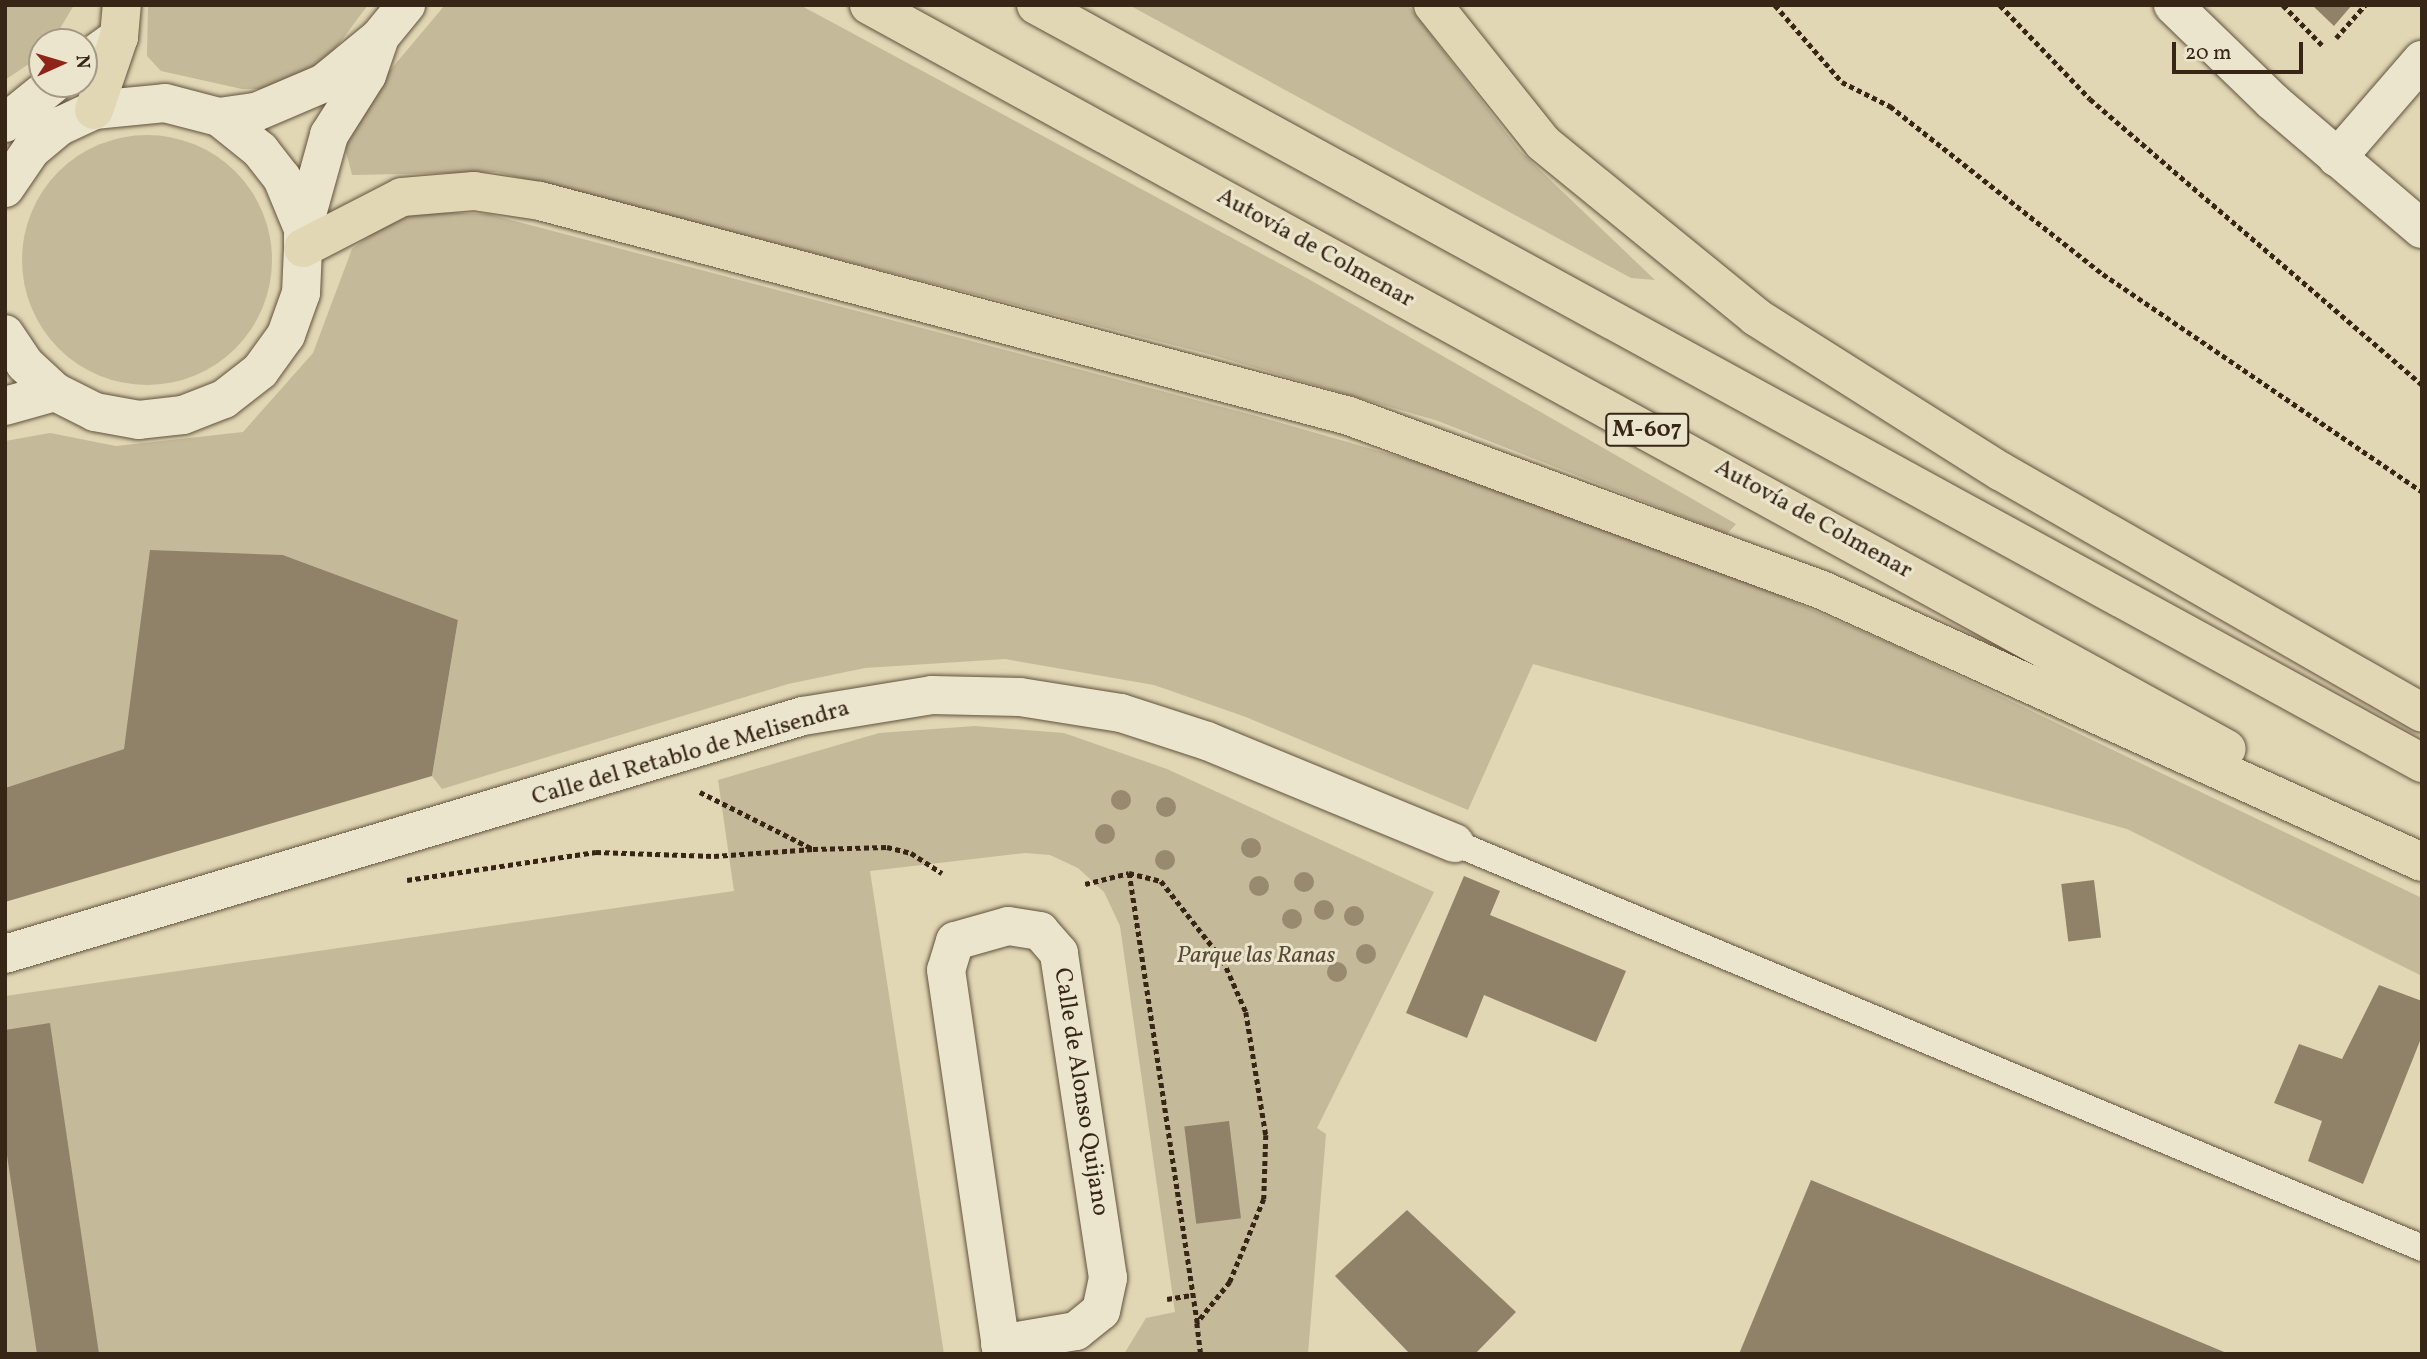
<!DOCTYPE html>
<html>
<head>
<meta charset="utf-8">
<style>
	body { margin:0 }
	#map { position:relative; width:2427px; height:1359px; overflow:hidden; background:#e1d7b4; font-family:Vollkorn,serif }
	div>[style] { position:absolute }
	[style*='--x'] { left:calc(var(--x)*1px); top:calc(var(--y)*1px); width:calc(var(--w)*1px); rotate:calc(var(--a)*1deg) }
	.green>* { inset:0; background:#c4b999 }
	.round { border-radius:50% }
	.building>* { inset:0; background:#8f8268; transform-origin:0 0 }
	.path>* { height:4.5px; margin-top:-2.25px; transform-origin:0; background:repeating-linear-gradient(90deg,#372615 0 5px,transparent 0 8.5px) }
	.roads { filter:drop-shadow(0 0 2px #62523d) drop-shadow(0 0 2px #62523d) }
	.service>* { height:26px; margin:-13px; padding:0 13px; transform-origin:13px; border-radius:13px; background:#ece5ce }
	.minor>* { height:38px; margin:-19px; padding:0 19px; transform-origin:19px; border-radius:19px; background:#ece5ce }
	.tertiary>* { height:38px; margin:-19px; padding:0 19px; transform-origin:19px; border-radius:19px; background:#ece5ce }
	.motorway>* { height:38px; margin:-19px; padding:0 19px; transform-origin:19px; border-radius:19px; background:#e1d7b4 }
	.trees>* { width:20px; height:20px; margin:-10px; border-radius:50%; background:#978a6f }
	span { translate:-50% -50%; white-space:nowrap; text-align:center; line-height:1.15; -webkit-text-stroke:6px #ece5ce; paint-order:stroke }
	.shield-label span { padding:2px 5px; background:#ece5ce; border:2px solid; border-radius:5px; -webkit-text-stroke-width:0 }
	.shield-label { font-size:23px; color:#372615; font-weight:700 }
	.street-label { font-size:24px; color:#372615 }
	.park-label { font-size:24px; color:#5a4b36; font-style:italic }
	.frame { position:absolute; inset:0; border:7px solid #372615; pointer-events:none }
	.north { position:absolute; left:28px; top:28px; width:70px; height:70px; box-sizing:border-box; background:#ece5ce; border:2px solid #a49984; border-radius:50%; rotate:86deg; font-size:19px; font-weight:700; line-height:28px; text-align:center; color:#372615 }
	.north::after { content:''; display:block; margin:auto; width:24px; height:32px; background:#8f2418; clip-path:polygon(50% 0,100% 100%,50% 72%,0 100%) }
	.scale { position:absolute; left:2172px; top:42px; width:131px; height:32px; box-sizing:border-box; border:4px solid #372615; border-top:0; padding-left:9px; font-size:21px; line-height:24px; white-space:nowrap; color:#372615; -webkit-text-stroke:5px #ece5ce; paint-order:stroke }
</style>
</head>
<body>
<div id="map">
	<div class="green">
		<div style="clip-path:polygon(5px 5px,74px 5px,52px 42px,42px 42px,42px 55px,5px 80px)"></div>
		<div style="clip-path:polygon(148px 5px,368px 5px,332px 53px,311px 70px,261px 89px,242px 89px,161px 71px,147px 56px)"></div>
		<div style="clip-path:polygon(445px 5px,800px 5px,1312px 281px,1736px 524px,1727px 534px,1438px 421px,1212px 355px,497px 172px,352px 175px,345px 148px,370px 94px)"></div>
		<div style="clip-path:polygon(1129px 5px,1408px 5px,1520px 151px,1655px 280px,1631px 278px)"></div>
		<div class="round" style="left:22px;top:135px;width:250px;height:250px"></div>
		<div style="clip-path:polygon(430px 212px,488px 214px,1253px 415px,1466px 476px,1660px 544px,1896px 646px,2422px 898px,2422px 976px,2127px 829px,1533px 664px,1468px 810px,1246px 717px,1154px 685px,1005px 659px,865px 668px,788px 684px,442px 789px,432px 776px,458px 620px,283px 555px,124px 749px,5px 788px,5px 441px,50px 433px,116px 446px,243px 432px,313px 353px,352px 249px,392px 219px)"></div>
		<div style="clip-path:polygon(975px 726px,1064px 733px,1167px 769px,1434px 892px,1317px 1128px,1326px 1134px,1308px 1354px,1124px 1354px,1146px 1318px,1175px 1312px,1120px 926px,1104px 892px,1078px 868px,1050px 855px,1025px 853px,870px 871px,944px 1354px,5px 1354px,5px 996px,734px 891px,718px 780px,879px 733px)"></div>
	</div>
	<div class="building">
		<div style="clip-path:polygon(2312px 5px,2352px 5px,2334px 26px)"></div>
		<div style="clip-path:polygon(150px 550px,283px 555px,458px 620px,432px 776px,5px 902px,5px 788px,124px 749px)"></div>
		<div style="clip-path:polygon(1464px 876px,1500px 891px,1490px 915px,1626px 971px,1596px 1042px,1484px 995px,1467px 1038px,1406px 1013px)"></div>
		<div style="left:2094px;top:880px;width:58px;height:33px;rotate:83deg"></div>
		<div style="clip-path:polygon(2379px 985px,2422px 1001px,2422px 1036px,2363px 1184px,2308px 1161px,2322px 1121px,2274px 1103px,2299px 1044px,2342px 1059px)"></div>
		<div style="clip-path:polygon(50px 1023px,99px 1354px,37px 1354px,5px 1142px,5px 1030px)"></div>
		<div style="left:1229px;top:1121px;width:98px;height:45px;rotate:83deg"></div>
		<div style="clip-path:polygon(1811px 1180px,2229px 1354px,1739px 1354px)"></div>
		<div style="clip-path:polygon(1407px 1210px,1516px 1312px,1475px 1354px,1410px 1354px,1335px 1276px)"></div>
	</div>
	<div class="path">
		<div style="--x:1775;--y:5;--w:102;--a:49"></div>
		<div style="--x:1842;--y:82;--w:54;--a:26.6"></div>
		<div style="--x:1890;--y:106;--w:271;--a:38.3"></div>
		<div style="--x:2103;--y:274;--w:386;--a:34.3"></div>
		<div style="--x:2000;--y:5;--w:130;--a:46.2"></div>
		<div style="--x:2090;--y:99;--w:438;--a:40.7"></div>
		<div style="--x:2283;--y:5;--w:56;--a:45.7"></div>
		<div style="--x:2336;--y:38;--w:44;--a:-48.7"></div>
		<div style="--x:700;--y:792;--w:127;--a:26.8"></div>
		<div style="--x:813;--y:849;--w:74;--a:-1.5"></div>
		<div style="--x:887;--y:847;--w:25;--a:14"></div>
		<div style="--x:911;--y:853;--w:37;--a:33"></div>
		<div style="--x:407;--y:880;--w:191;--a:-8.4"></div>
		<div style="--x:596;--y:852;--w:118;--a:1.9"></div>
		<div style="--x:714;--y:856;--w:99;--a:-4"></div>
		<div style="--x:1085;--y:884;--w:45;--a:-14"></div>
		<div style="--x:1129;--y:873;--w:33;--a:14"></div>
		<div style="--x:1161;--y:881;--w:100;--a:51.9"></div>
		<div style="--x:1223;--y:960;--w:57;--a:66.1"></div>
		<div style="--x:1246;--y:1012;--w:125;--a:80.8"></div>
		<div style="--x:1266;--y:1135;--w:64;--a:91.8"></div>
		<div style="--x:1264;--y:1199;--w:90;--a:112.3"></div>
		<div style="--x:1230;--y:1282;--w:53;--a:128.8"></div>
		<div style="--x:1197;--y:1323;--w:455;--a:-98.6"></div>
		<div style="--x:1167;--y:1299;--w:25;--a:-9"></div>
		<div style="--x:1197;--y:1323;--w:31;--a:83"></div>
	</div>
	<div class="roads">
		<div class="service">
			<div style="--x:1455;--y:843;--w:1048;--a:22.72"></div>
		</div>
		<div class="minor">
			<div style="--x:2173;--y:5;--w:138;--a:44.1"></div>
			<div style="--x:2272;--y:101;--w:197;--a:40.5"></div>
			<div style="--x:2337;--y:158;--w:130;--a:-49.1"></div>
			<div style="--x:5;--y:954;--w:833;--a:-16.61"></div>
			<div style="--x:803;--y:716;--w:131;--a:-9.2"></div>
			<div style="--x:932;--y:695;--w:88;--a:1.3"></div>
			<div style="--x:1020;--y:697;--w:102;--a:9"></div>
			<div style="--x:1121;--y:713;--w:90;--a:18"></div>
			<div style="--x:1207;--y:741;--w:268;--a:22.4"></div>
			<div style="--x:1000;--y:1344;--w:77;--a:-9.7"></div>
			<div style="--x:1076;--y:1331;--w:32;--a:-39"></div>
			<div style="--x:1101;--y:1311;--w:34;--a:-78"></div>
			<div style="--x:1108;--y:1278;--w:329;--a:-98.6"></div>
			<div style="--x:1059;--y:953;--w:29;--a:-131"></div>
			<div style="--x:1040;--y:931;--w:32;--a:-171"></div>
			<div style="--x:1008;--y:926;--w:55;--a:164.2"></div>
			<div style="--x:955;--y:941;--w:30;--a:107"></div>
			<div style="--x:946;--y:970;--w:388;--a:81.7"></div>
		</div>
		<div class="tertiary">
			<div style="--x:84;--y:62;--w:43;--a:-35.5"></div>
			<div style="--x:219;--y:117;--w:37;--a:-8"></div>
			<div style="--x:256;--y:112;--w:74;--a:-23.1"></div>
			<div style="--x:324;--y:83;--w:71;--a:-39.3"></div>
			<div style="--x:379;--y:38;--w:43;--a:-50.7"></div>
			<div style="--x:5;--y:123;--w:62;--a:-39.1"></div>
			<div style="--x:5;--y:188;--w:46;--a:-55.6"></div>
			<div style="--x:31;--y:150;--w:38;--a:-40"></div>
			<div style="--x:60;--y:126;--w:38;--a:-25"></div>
			<div style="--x:94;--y:110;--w:71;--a:-5.6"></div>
			<div style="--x:165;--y:103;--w:56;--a:14.5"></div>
			<div style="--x:219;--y:117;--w:53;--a:38.8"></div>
			<div style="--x:260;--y:150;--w:36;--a:52"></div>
			<div style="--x:282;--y:178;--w:55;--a:67.6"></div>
			<div style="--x:303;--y:229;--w:19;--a:90"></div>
			<div style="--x:303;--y:248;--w:45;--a:92.5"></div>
			<div style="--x:301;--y:293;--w:45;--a:109.7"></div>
			<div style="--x:286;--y:335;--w:44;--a:125.8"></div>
			<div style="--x:260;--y:371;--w:46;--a:142.1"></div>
			<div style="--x:224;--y:399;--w:44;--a:158.7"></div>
			<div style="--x:183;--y:415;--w:44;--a:173.5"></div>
			<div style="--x:139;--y:420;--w:45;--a:-169.7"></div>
			<div style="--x:95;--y:412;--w:45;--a:-153.4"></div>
			<div style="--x:55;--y:392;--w:41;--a:-137"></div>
			<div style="--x:25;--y:364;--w:36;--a:-124"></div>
			<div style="--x:303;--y:229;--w:98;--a:-74.5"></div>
			<div style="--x:329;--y:135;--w:71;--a:-57.7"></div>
			<div style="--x:367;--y:75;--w:37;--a:-71"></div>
			<div style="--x:5;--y:406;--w:52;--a:-15.6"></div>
		</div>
		<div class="motorway">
			<div style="--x:869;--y:5;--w:1548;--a:28.72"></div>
			<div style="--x:1036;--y:5;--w:1580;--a:28.67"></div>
			<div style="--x:1433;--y:5;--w:176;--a:51.4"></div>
			<div style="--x:1543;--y:143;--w:275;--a:39.2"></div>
			<div style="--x:1756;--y:317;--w:289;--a:32.3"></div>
			<div style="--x:2000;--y:471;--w:486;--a:29.8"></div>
			<div style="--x:94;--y:110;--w:77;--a:-71.1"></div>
			<div style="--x:119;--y:37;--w:32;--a:-85"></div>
			<div style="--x:303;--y:248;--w:111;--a:-27.3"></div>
			<div style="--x:402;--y:197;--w:72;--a:-4.8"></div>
			<div style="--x:474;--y:191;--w:67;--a:8.6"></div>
			<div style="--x:540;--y:201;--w:837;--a:14.88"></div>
			<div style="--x:1349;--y:416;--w:504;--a:20.2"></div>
			<div style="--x:1822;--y:590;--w:659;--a:24.39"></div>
		</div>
	</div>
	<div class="trees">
		<div style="left:1121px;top:800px"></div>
		<div style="left:1166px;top:807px"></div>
		<div style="left:1105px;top:834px"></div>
		<div style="left:1251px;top:848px"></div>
		<div style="left:1165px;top:860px"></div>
		<div style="left:1304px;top:882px"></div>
		<div style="left:1259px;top:886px"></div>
		<div style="left:1324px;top:910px"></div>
		<div style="left:1354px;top:916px"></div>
		<div style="left:1292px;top:919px"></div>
		<div style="left:1366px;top:954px"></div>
		<div style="left:1337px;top:972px"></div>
	</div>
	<div class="shield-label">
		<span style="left:1647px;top:430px">M-607</span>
	</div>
	<div class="street-label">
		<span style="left:1315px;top:249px;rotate:29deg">Autovía de Colmenar</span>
		<span style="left:1813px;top:520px;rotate:29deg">Autovía de Colmenar</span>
		<span style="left:691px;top:754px;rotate:-16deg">Calle del Retablo de Melisendra</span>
		<span style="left:1080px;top:1092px;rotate:81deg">Calle de Alonso Quijano</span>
	</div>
	<div class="park-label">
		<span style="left:1256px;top:957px">Parque las Ranas</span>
	</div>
	<div class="frame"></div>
	<div class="north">N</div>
	<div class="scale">20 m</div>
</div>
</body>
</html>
